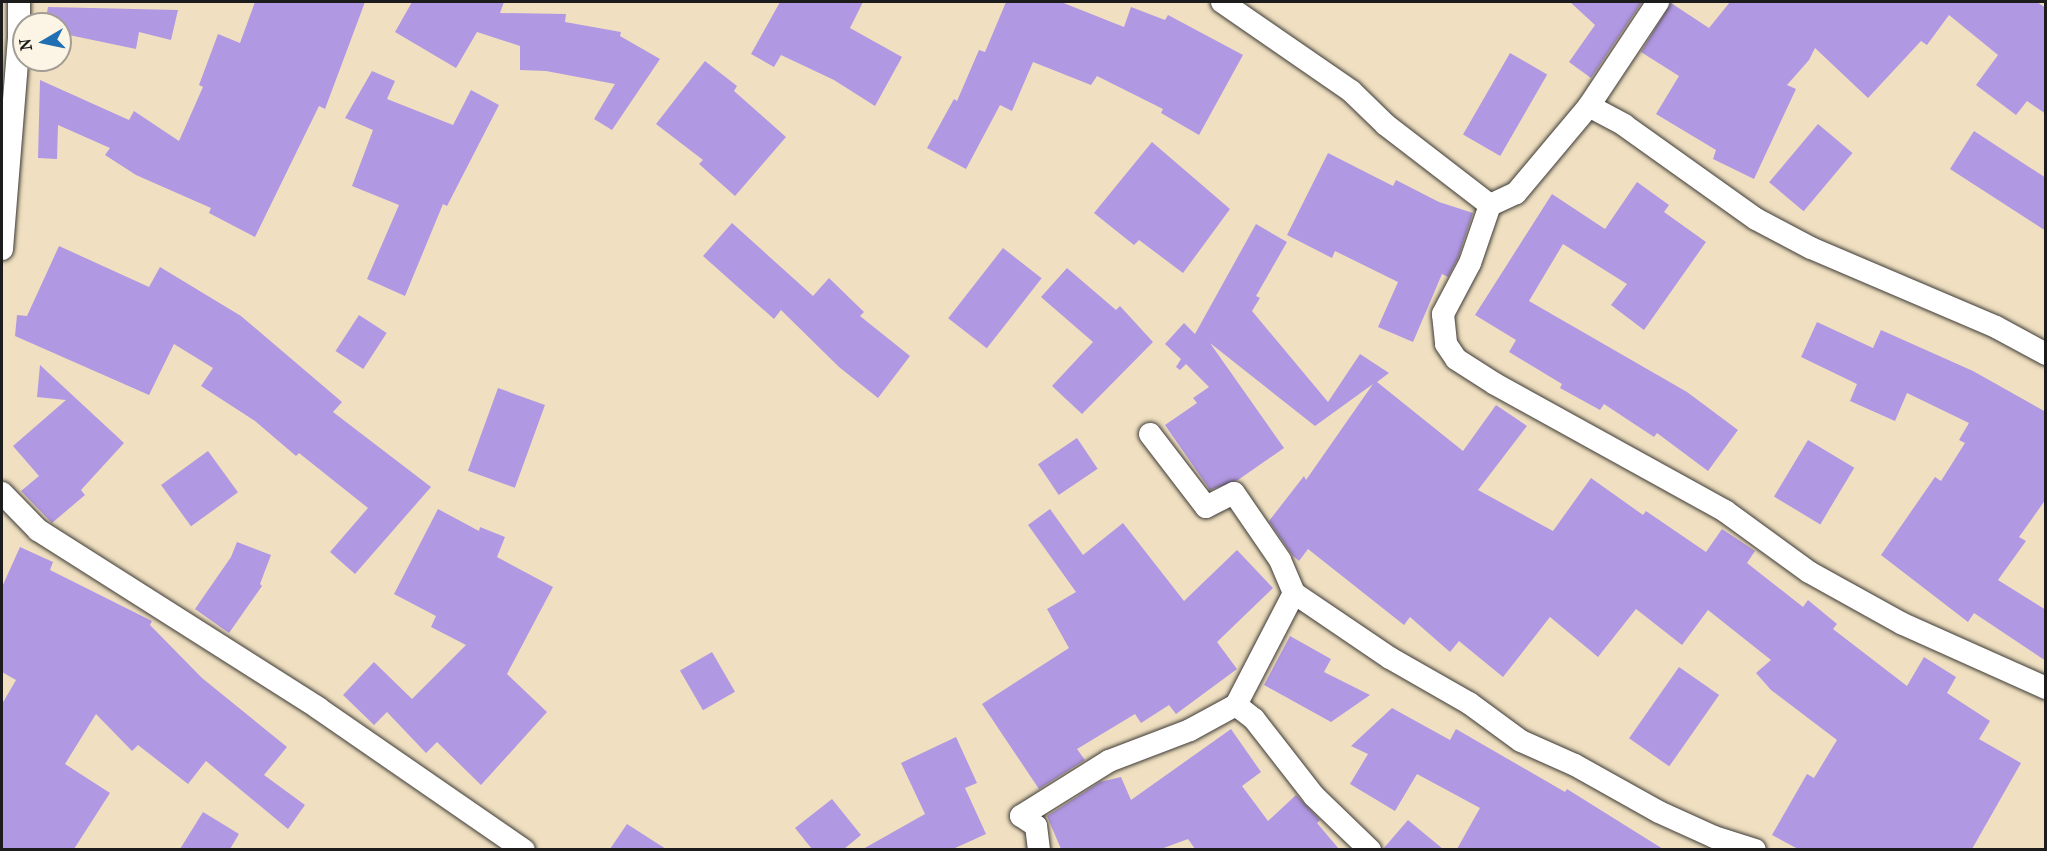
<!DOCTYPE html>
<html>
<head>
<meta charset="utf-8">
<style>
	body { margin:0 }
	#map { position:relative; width:2047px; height:851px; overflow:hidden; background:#f0e0c1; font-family:"IM FELL French Canon",serif }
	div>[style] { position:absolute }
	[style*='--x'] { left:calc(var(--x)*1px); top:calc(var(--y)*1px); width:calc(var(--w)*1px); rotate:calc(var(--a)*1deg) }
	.building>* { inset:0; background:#b198e2; transform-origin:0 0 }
	.roads { filter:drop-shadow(0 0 2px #3c3935) drop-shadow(0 0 2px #3c3935) }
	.street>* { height:22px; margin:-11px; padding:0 11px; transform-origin:11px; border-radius:11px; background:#fff }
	span { translate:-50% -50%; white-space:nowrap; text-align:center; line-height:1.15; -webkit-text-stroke:4.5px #fcf5e5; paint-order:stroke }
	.frame { position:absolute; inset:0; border:3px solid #1c1c1c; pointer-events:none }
	.north { position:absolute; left:12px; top:12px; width:60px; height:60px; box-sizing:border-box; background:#fcf5e5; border:2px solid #a29e95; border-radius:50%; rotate:261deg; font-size:16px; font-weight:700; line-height:24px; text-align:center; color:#1c1c1c }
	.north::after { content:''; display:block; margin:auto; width:21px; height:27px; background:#1f6fb2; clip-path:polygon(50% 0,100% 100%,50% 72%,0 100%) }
</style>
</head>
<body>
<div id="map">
	<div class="building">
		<div style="clip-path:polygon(255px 2px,365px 2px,325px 109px,319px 106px,255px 237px,209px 213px,211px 208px,136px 175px,105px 155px,110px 148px,58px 125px,57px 159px,38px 158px,40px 80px,129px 120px,134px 111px,179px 141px,203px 87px,199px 85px,218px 34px,240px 43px)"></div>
		<div style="clip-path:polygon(412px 2px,504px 2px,500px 13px,566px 14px,565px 22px,621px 32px,620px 36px,660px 59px,612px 130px,594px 119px,615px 84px,546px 71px,520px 70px,520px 46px,477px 32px,456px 68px,395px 32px)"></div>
		<div style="clip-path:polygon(780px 2px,863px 2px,850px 28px,902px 57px,875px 106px,834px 80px,781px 55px,774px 67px,751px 54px)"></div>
		<div style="clip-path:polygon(1006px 2px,1061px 2px,1124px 27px,1131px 7px,1165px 20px,1168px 15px,1243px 55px,1199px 135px,1161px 113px,1163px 109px,1097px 76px,1091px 85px,1033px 62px,1012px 111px,1000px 105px,966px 169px,927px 148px,954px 99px,957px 101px,979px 50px,985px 52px)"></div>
		<div style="clip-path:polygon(1570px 2px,1642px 2px,1591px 78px,1569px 62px,1595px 25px)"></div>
		<div style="clip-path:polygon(1730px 2px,2037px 2px,2046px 8px,2046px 114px,2027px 101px,2016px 115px,1976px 85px,1998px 55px,1949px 15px,1927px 45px,1921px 41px,1868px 98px,1815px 48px,1809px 60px,1787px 85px,1796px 89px,1754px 179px,1713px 159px,1716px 150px,1656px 114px,1679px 76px,1641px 52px,1671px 3px,1709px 28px)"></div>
		<div style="clip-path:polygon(48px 7px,178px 10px,171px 40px,139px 32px,136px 49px,64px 34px,60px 60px,60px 24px,45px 24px)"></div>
		<div style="left:1510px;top:53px;width:43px;height:94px;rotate:30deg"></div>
		<div style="clip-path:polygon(705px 61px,737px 86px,734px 91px,786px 137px,735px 196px,699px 164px,703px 160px,656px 124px)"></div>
		<div style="clip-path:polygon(372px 71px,395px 81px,387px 99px,453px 125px,471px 90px,499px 105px,447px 206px,443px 204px,405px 296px,367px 279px,399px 205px,352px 186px,373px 130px,345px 118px)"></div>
		<div style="left:1818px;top:124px;width:45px;height:76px;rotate:40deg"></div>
		<div style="clip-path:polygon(1974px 131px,2046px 178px,2046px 231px,1950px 169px)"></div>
		<div style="clip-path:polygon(1152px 142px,1230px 209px,1183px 273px,1139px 240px,1134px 245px,1094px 213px)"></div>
		<div style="clip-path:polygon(1328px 153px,1393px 186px,1396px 180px,1439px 202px,1473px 213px,1458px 258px,1448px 277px,1442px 274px,1413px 342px,1378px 327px,1398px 282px,1335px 251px,1332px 258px,1287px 235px)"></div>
		<div style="clip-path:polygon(1637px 182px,1669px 205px,1664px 212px,1706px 242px,1644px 330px,1611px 305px,1627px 284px,1563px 244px,1529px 301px,1687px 392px,1738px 430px,1708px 471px,1657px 433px,1654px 437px,1604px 404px,1600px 410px,1560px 388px,1562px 384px,1509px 352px,1516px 340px,1475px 315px,1552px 194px,1605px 229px)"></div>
		<div style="clip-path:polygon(732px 223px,813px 296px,829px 278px,864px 312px,860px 316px,910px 356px,878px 398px,839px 367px,781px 310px,774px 319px,703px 256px)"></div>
		<div style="clip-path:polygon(1256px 224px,1287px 242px,1256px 296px,1260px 298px,1252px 311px,1328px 402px,1360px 354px,1389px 373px,1377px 382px,1463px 451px,1496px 405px,1527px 426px,1478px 490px,1553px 531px,1591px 478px,1643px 515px,1646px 511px,1706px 552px,1722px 529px,1755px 551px,1747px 563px,1803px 607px,1808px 600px,1837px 624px,1833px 629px,1907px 686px,1924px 657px,1956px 677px,1947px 693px,1990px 721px,1979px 739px,2021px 763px,1972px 849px,1798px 849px,1772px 835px,1807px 774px,1814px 778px,1837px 740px,1771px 690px,1756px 673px,1771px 660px,1708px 610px,1682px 645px,1636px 609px,1598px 657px,1550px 617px,1503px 677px,1459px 641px,1450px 652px,1410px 617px,1404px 625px,1308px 549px,1299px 561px,1293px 556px,1269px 521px,1304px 476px,1306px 480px,1373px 384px,1315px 426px,1210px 343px,1284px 448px,1238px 480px,1210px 490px,1165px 425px,1197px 403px,1193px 398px,1209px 387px,1186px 364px,1180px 370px,1176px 367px,1181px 359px,1165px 344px,1184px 323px,1195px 334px)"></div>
		<div style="clip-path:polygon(59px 246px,149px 287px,160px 267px,241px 316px,342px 402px,333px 412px,431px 487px,355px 574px,330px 552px,368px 508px,299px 453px,296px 456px,255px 421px,201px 386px,213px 368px,174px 344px,149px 395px,15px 336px,17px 315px,27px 316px)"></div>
		<div style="left:1003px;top:248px;width:49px;height:89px;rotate:38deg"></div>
		<div style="clip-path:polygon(1067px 268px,1116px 310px,1120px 306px,1153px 342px,1082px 414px,1052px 386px,1093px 342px,1041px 297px)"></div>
		<div style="left:359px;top:315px;width:33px;height:43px;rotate:33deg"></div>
		<div style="clip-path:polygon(1817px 322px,1873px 348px,1881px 330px,1973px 371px,2046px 412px,2046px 499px,2019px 537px,2026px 541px,1998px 580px,2046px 610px,2046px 661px,1974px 613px,1968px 622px,1881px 555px,1935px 477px,1941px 481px,1965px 443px,1959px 440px,1969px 423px,1907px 393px,1895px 421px,1850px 401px,1857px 384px,1801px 357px)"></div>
		<div style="clip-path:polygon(40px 365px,124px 443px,81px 490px,85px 495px,52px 523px,21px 491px,39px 476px,13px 446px,66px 400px,37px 397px)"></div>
		<div style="left:498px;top:388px;width:50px;height:88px;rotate:20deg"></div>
		<div style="left:1077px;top:438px;width:37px;height:47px;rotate:56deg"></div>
		<div style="left:1808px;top:440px;width:54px;height:66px;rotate:31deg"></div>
		<div style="left:208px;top:451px;width:51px;height:58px;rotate:54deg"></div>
		<div style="clip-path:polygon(438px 509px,479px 531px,480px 527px,505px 537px,497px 557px,553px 587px,507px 674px,547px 712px,481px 785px,437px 742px,426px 753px,387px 712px,374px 725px,343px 695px,374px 662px,412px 699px,466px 645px,431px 627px,436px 616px,394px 594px)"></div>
		<div style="clip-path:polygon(1050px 509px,1083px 555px,1123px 523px,1184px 601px,1237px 550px,1273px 588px,1217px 642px,1237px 669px,1176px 714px,1169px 705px,1141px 723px,1135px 714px,1077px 749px,1085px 760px,1039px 789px,982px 704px,1069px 648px,1047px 609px,1076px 592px,1028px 525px)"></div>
		<div style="clip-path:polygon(237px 542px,271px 555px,260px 584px,262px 586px,229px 633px,195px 609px,231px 557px)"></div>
		<div style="clip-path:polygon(20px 547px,53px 562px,50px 570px,152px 621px,150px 625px,202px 678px,287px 747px,264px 775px,305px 805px,288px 829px,206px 761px,188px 784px,138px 745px,132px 751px,96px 714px,65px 764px,110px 793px,74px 849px,2px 849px,2px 704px,16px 680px,2px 672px,2px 587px)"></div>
		<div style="clip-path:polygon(1290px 636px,1331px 659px,1324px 672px,1370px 695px,1331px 722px,1264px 685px)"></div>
		<div style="left:712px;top:652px;width:46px;height:37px;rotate:60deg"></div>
		<div style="left:1679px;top:667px;width:49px;height:87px;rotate:35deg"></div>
		<div style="clip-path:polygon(1392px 708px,1450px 740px,1456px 729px,1565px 792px,1567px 789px,1663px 849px,1457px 849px,1480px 808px,1417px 774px,1395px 811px,1350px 784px,1368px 754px,1351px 746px)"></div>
		<div style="clip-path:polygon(1231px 729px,1261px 772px,1242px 786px,1268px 821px,1296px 795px,1320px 820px,1317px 823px,1339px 849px,1195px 849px,1188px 839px,1161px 849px,1061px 849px,1047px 816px,1100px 782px,1121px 777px,1131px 800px)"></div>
		<div style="clip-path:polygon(956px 737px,977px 783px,965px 788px,986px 834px,953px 849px,863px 849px,925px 814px,901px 763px)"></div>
		<div style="clip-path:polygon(832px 799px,861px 835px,844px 849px,812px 849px,795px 828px)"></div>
		<div style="clip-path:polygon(203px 812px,239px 834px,230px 849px,180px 849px)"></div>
		<div style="clip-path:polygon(1408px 820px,1443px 849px,1383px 849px)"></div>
		<div style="clip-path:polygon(627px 824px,666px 849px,610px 849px)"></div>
	</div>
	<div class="roads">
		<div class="street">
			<div style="--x:1222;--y:2;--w:157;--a:34.6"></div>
			<div style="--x:1351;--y:91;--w:49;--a:44.2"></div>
			<div style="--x:1386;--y:125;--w:131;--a:37.6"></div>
			<div style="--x:1658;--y:2;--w:125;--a:123.6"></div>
			<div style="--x:1589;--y:106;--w:114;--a:130"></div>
			<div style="--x:1516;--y:193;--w:29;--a:155"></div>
			<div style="--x:1490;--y:205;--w:61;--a:109"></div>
			<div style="--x:1470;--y:263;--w:58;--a:117.9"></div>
			<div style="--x:1443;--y:314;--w:30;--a:84"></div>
			<div style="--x:1446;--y:344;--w:18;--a:56"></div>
			<div style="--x:1456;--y:359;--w:46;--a:32.7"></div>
			<div style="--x:1495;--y:384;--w:263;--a:28.9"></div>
			<div style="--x:1725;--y:511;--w:104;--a:36"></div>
			<div style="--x:1809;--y:572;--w:107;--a:29"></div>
			<div style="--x:1903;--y:624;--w:157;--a:24.1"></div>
			<div style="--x:1589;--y:106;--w:40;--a:28"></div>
			<div style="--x:1624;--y:125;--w:162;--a:35.5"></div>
			<div style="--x:1756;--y:219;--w:62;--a:27.8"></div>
			<div style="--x:1811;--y:248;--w:201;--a:23.1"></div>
			<div style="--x:1996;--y:327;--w:57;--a:28.4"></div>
			<div style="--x:2;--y:249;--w:212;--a:-85.4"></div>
			<div style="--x:19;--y:38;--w:36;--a:-90"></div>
			<div style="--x:1150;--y:434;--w:92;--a:52.5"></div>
			<div style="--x:1206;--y:507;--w:31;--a:-27"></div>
			<div style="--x:1234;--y:493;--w:81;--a:55.5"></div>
			<div style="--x:1280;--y:560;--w:36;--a:67"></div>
			<div style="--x:1294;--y:593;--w:116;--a:34.1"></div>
			<div style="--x:1390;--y:658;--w:91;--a:29.7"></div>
			<div style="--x:1469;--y:703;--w:64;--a:36.2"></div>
			<div style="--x:1521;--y:741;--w:59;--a:24"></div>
			<div style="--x:1575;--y:765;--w:96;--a:29.2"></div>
			<div style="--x:1659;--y:812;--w:60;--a:24.4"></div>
			<div style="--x:1714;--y:837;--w:43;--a:17.6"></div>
			<div style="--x:2;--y:493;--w:52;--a:45.8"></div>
			<div style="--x:38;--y:530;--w:332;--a:32.4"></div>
			<div style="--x:318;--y:708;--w:250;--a:34.6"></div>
			<div style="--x:1236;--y:705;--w:23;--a:38"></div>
			<div style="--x:1254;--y:719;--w:98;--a:52.1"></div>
			<div style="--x:1314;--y:796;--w:78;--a:44"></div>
			<div style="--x:1039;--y:850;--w:24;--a:-97"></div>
			<div style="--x:1036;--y:826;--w:18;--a:-146"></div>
			<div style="--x:1021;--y:816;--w:104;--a:-32"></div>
			<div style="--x:1109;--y:761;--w:87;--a:-20.9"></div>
			<div style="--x:1190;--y:730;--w:52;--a:-28.5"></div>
			<div style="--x:1236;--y:705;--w:126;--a:-62.6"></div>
		</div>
	</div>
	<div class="frame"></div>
	<div class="north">N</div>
</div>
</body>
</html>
